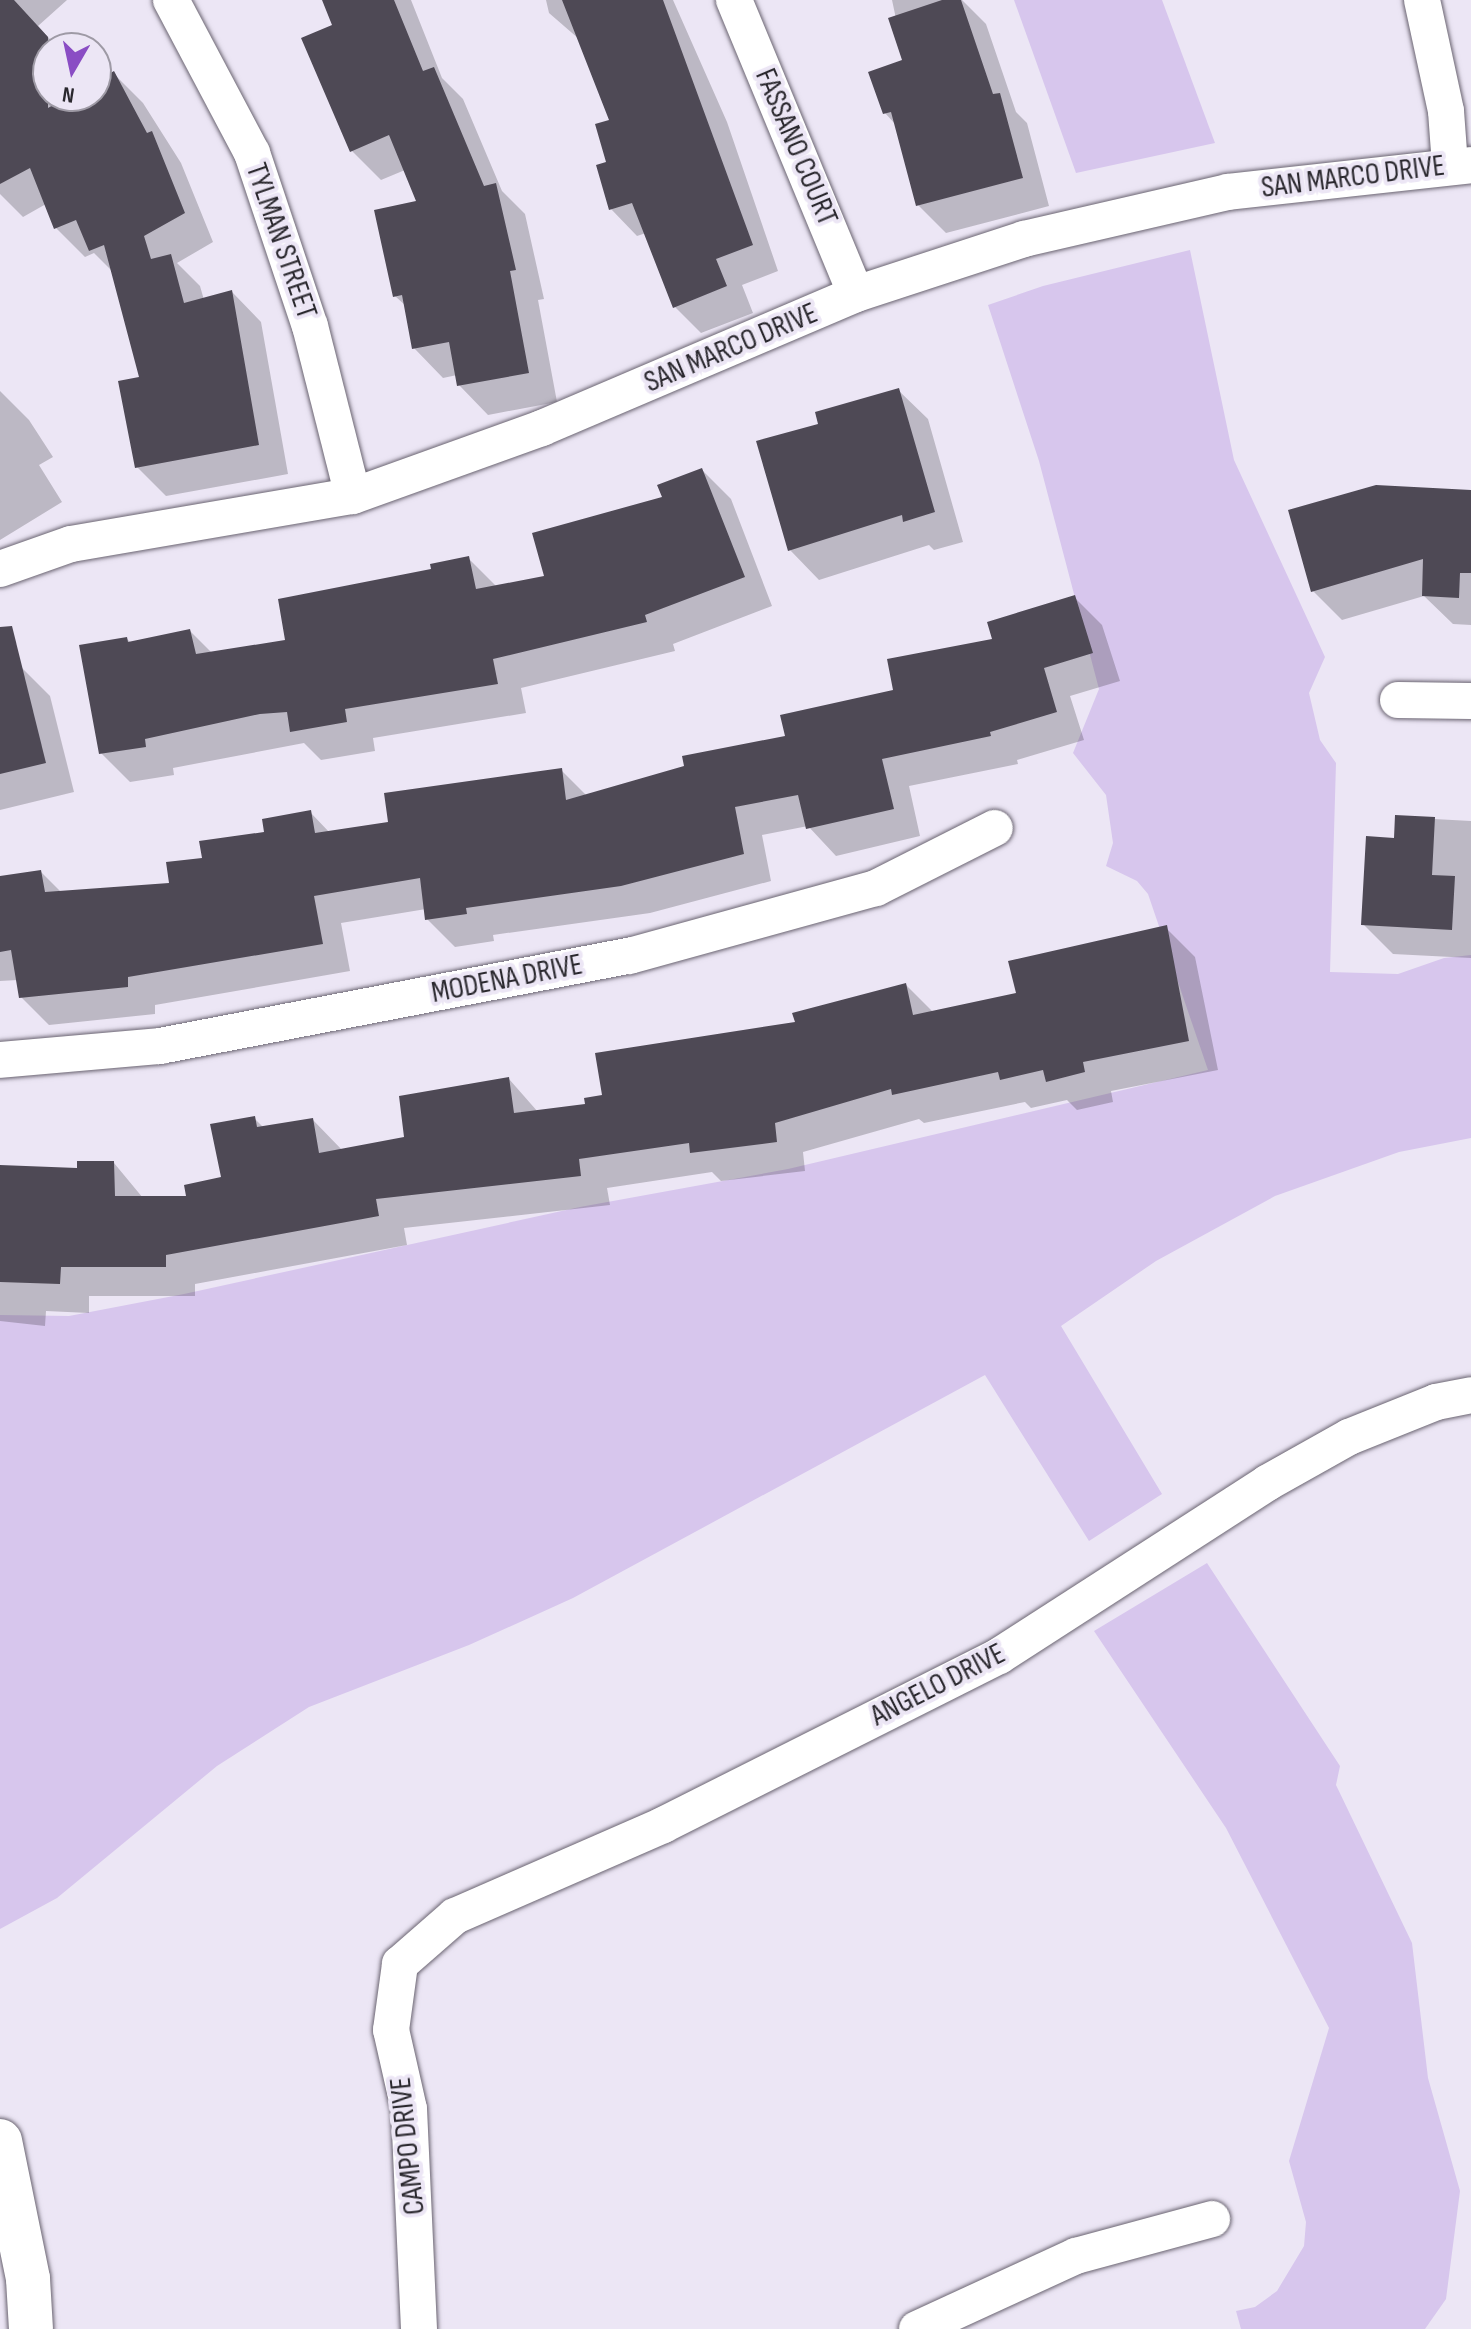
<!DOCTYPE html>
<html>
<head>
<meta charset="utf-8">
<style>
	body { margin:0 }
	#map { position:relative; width:1471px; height:2329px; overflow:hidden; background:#ece6f5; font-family:"Sofia Sans Condensed",sans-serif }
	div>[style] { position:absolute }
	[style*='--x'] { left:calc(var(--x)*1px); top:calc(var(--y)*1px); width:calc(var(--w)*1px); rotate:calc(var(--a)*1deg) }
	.green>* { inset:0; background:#d7c6ed }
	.shadow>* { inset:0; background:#0003 }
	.building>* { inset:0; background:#4e4955 }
	.roads { filter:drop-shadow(0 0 2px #6a6471) drop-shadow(0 0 2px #6a6471) }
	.minor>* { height:36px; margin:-18px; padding:0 18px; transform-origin:18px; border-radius:18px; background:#fff }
	.tertiary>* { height:44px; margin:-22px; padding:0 22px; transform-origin:22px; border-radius:22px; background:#fff }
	span { translate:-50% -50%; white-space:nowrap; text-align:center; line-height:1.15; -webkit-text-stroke:8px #ece6f5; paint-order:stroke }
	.street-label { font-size:30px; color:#2a282e }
	.north { position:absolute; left:32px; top:32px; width:80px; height:80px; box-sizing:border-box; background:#ece6f5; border:2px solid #9e9aa5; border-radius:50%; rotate:189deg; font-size:22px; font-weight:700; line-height:32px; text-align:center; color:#2a282e }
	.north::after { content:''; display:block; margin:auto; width:28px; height:36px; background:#8a4dc4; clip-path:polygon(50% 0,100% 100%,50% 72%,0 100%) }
</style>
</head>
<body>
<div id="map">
	<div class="green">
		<div style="clip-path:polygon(1014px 0,1162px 0,1215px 143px,1076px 173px)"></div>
		<div style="clip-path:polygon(1190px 250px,1234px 460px,1325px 657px,1309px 693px,1320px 740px,1336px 763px,1330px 972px,1398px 974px,1444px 958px,1471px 955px,1471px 1138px,1399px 1152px,1275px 1196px,1156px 1261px,1061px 1326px,1162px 1494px,1089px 1541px,985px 1375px,573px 1598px,469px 1645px,309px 1707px,217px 1766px,57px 1898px,0 1929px,0 1315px,69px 1316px,184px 1294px,580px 1207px,788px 1169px,1208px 1070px,1148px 894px,1137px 881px,1106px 866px,1113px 843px,1106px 795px,1073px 753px,1099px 689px,1039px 461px,988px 305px,1043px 286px)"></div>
		<div style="clip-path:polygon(1207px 1563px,1340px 1766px,1336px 1785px,1412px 1943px,1428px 2078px,1460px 2191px,1446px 2299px,1425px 2329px,1241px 2329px,1236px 2311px,1255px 2307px,1277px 2291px,1304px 2246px,1306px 2222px,1289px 2161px,1329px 2028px,1226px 1828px,1094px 1631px)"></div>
	</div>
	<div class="shadow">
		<div style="clip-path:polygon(0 0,67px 0,38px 26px,58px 48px,48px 48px,48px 96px,96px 96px,96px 84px,114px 74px,143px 103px,181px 163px,213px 242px,177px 263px,200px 286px,204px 300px,232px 292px,261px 322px,288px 474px,166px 496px,137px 467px,142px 379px,114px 273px,94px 253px,85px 257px,55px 227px,46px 204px,23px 217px,0 194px)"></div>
		<div style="clip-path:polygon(325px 0,411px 0,442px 78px,463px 99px,502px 191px,525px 214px,544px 299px,538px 300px,557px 402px,488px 415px,459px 385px,457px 375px,443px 378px,414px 348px,406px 306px,395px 296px,419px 202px,405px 170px,381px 180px,351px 150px,343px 23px)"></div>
		<div style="clip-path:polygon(546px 0,673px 0,727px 122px,778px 271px,742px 285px,753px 313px,701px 333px,674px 306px,646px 233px,637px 236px,611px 209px,612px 121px,579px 39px,549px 13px)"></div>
		<div style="clip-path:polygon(892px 0,962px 0,986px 24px,1016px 112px,1027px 123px,1049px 206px,946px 233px,918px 205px,896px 125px,885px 113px,905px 61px)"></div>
		<div style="clip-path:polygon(898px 390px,928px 419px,963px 542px,934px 550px,929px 545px,819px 580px,790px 550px)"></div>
		<div style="clip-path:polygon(0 391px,29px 420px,53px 457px,39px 465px,62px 502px,0 540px)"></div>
		<div style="clip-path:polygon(702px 470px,731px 499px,772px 606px,673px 644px,675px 651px,521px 688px,526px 713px,373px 738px,375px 751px,321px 760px,304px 743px,173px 768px,174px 775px,130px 782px,101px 753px,127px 639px,131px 643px,190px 631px,212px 653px,287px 642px,468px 558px,497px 587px,546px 577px)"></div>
		<div style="clip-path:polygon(1471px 492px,1471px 625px,1453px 624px,1424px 596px,1342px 620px,1313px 591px)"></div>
		<div style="clip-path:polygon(1074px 597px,1102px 625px,1120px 681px,1070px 696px,1084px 740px,1017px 760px,1018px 764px,909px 786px,920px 836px,836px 856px,808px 826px,762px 835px,771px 881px,650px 913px,493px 935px,494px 941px,455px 947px,427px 919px,426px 909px,341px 923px,350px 971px,155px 1005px,155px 1014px,49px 1025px,21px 997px,18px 980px,0 981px,0 878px,41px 872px,62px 893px,171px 884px,204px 859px,310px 812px,330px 833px,391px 824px,561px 770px,587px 796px,787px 738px,896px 691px)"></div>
		<div style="clip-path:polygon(21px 667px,50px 696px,74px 792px,0 810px,0 672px)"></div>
		<div style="clip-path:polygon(1397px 817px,1471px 821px,1471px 958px,1393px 954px,1363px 924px,1396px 840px)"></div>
		<div style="clip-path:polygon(1166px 928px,1195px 957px,1218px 1070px,1111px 1091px,1113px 1102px,1077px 1110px,1067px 1100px,1031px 1108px,1025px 1102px,924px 1123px,919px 1119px,803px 1152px,805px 1171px,721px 1181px,712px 1172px,607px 1188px,610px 1205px,404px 1228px,407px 1245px,195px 1284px,195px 1296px,89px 1296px,89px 1313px,46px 1311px,45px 1326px,0 1321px,0 1167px,79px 1170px,114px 1163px,143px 1198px,188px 1198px,224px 1179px,254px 1118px,264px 1128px,313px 1120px,343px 1151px,406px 1139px,509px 1079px,538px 1112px,587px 1106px,906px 985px,933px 1012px,1018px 995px)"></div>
	</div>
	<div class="building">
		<div style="clip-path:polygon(0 0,14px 0,48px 37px,48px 108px,69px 96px,96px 96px,96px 81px,114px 71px,147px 133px,152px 131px,185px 213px,144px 236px,151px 259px,171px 254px,184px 303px,232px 290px,259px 445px,135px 468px,118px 381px,139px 377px,104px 245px,89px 251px,76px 220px,54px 229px,30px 168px,0 184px)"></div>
		<div style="clip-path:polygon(322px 0,394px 0,423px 71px,434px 67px,484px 186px,496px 183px,516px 270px,510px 271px,529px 373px,457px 386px,449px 342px,412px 349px,402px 295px,393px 297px,374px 210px,416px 201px,389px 135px,350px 152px,301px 38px,332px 25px)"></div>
		<div style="clip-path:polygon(562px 0,663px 0,753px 245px,716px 259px,727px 286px,673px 308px,632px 203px,609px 210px,596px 165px,606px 162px,595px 124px,609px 120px)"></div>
		<div style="clip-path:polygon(942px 0,961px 0,993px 94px,1000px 93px,1023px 178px,916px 206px,891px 112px,883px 114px,868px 72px,902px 60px,888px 18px)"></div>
		<div style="clip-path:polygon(899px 388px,935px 512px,903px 522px,902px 515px,788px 551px,756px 441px,818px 424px,815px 412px)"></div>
		<div style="clip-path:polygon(702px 468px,745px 577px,645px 615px,647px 622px,493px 659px,498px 684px,345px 709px,347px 722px,290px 732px,287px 712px,260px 714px,145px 739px,146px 747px,99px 754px,79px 645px,127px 637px,128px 642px,190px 629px,196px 654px,285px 640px,278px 599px,431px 569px,430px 564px,469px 556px,476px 589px,544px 576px,532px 533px,662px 497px,657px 485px)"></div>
		<div style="clip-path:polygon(1376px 485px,1471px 490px,1471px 573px,1460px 573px,1459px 598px,1422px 596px,1423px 559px,1311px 592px,1288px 510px)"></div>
		<div style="clip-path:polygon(1075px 595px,1093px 653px,1044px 668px,1057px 712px,990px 732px,991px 736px,882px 759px,894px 809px,806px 829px,798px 795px,735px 807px,744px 854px,621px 886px,466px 908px,467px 914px,425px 920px,420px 878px,314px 896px,323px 944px,128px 977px,128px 987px,19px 998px,11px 950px,0 952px,0 876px,41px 870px,45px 892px,169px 883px,166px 862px,202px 858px,199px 841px,264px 832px,262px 819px,311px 810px,315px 833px,388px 822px,384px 793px,562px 768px,566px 800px,684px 766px,682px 756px,785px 736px,780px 715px,893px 690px,887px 659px,992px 639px,987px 622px)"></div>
		<div style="clip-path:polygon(12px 626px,46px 763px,0 774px,0 627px)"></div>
		<div style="clip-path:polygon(1395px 815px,1435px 817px,1432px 875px,1455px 876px,1452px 930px,1361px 925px,1366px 836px,1394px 838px)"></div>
		<div style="clip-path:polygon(1167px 925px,1189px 1041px,1083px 1062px,1085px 1072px,1046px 1082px,1043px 1070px,1000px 1080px,998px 1072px,892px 1095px,891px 1089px,775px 1123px,777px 1142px,690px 1153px,689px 1143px,579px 1159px,581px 1176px,376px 1199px,379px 1216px,166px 1255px,166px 1267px,61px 1267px,60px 1284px,0 1282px,0 1165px,77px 1168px,77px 1161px,114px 1161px,115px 1196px,186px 1196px,184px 1185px,221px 1177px,210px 1124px,255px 1116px,257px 1127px,313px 1118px,319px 1153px,404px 1137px,399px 1096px,509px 1077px,514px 1113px,585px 1104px,584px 1098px,602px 1095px,595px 1053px,795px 1022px,792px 1013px,906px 983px,913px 1015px,1016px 993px,1008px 961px)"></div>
	</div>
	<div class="roads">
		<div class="minor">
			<div style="--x:171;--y:0;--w:173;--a:62.1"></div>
			<div style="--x:252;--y:153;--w:182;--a:71.5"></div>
			<div style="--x:310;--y:326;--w:175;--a:75.8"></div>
			<div style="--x:734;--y:0;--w:318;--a:67.5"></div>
			<div style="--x:1422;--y:0;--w:114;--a:77.8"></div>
			<div style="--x:1446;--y:111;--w:54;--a:85.8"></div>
			<div style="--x:0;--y:569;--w:75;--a:-19.4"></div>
			<div style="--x:71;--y:544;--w:286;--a:-9.7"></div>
			<div style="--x:353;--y:496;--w:201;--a:-19.8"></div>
			<div style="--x:542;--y:428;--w:341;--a:-23.1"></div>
			<div style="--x:856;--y:294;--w:177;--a:-18.1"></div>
			<div style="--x:1024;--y:239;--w:209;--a:-13"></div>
			<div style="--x:1228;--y:192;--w:244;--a:-6.3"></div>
			<div style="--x:1398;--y:700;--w:73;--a:0.8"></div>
			<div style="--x:0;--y:1060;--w:161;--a:-5"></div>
			<div style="--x:160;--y:1046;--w:478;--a:-10.9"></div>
			<div style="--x:629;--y:956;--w:256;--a:-15.4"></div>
			<div style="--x:876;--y:888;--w:133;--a:-26.8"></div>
			<div style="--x:419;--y:2329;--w:220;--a:-92.6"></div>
			<div style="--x:409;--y:2109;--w:81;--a:-102.8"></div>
			<div style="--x:391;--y:2030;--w:67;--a:-82.2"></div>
			<div style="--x:400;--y:1964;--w:73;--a:-41.1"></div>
			<div style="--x:455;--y:1916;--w:227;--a:-23.6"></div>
			<div style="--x:663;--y:1825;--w:376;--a:-26.7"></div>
			<div style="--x:999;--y:1656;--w:319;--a:-32.8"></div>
			<div style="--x:1267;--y:1483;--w:94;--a:-29.3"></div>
			<div style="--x:1349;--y:1437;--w:94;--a:-21.9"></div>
			<div style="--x:1436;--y:1402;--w:36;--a:-11"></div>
			<div style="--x:917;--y:2329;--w:175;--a:-24.7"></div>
			<div style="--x:1076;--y:2256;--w:141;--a:-15.2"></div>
		</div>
		<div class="tertiary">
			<div style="--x:0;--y:2141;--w:141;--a:78.5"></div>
			<div style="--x:28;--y:2279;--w:50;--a:86.6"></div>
		</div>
	</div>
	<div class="street-label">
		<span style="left:796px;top:147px;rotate:67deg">FASSANO COURT</span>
		<span style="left:1353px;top:177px;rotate:-7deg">SAN MARCO DRIVE</span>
		<span style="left:281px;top:241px;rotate:71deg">TYLMAN STREET</span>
		<span style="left:731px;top:348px;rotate:-23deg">SAN MARCO DRIVE</span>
		<span style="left:507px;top:979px;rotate:-11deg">MODENA DRIVE</span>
		<span style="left:938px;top:1685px;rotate:-27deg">ANGELO DRIVE</span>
		<span style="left:408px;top:2146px;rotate:-96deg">CAMPO DRIVE</span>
	</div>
	<div class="north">N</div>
</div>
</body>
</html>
